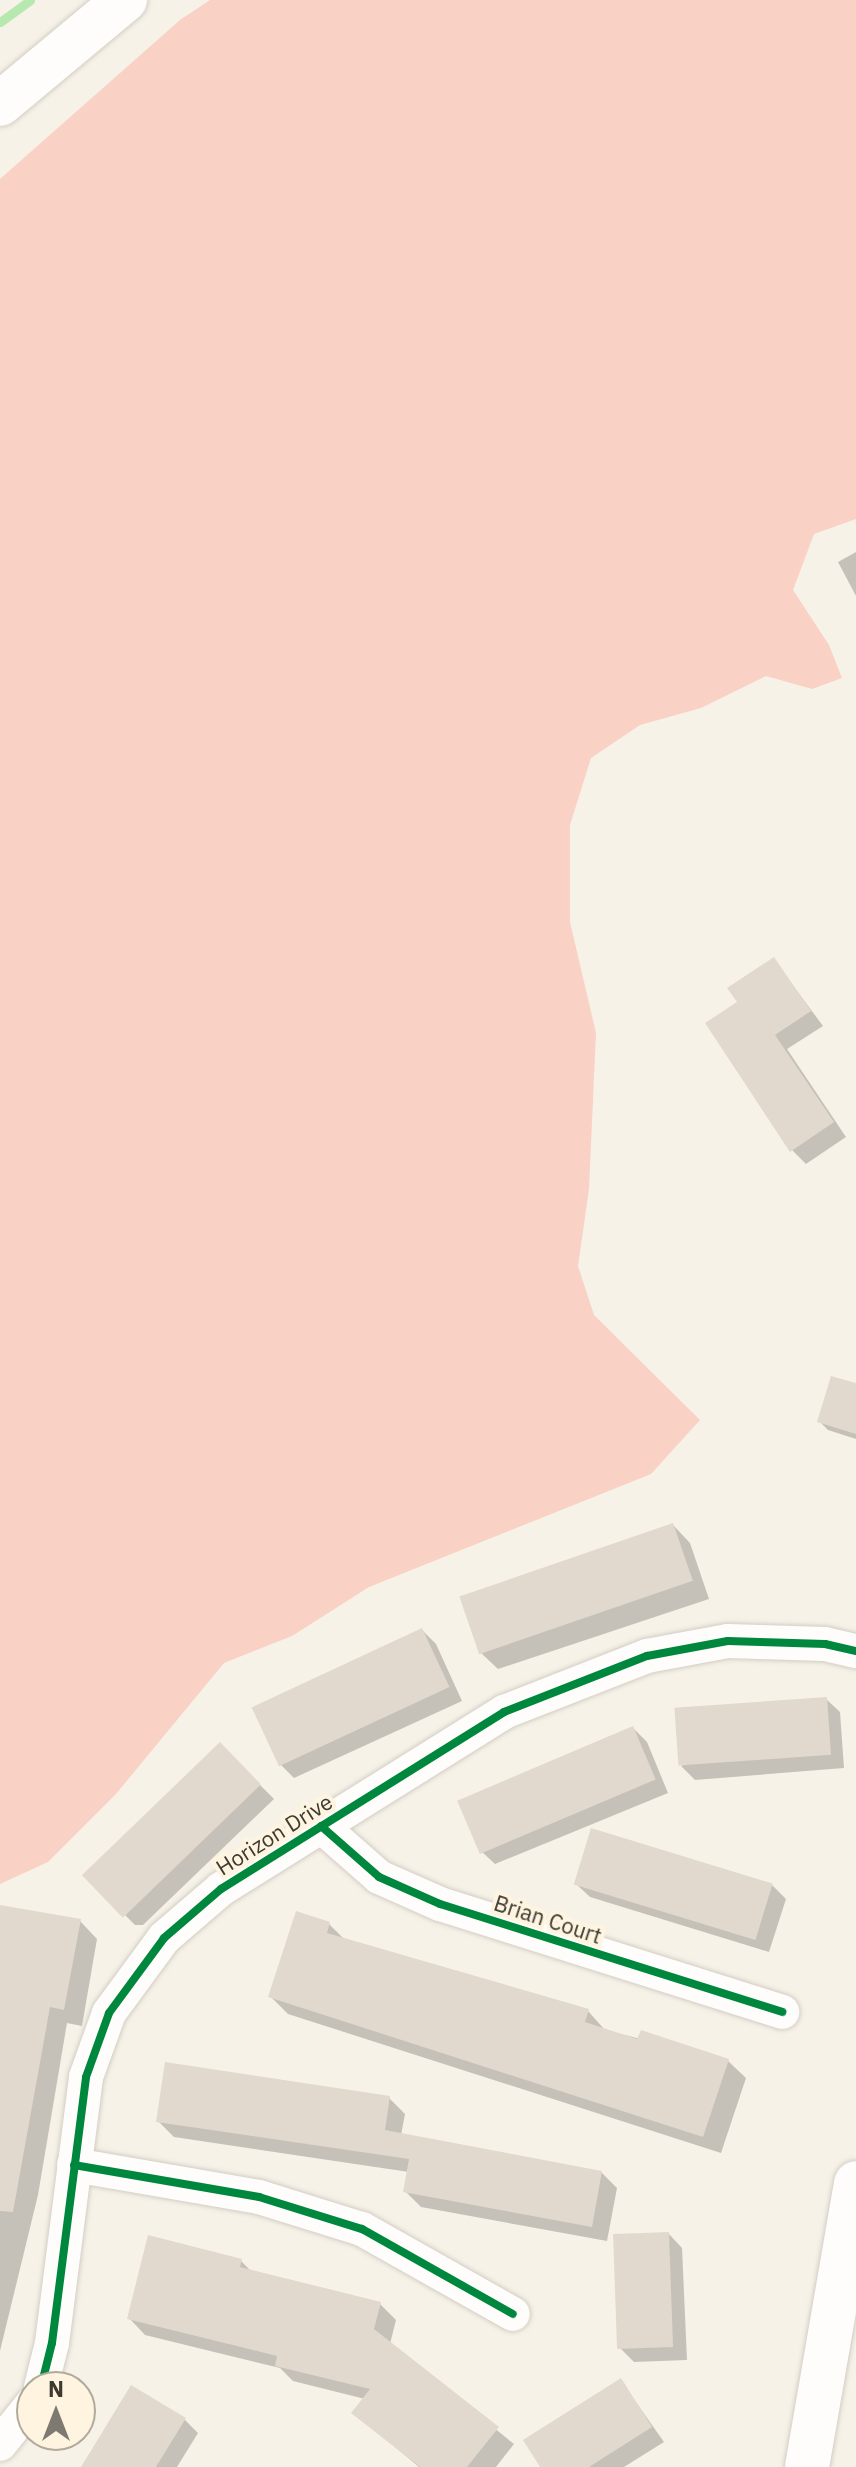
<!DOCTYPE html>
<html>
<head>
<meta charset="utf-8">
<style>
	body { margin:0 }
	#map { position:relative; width:856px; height:2467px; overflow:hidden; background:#f7f2e7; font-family:"IBM Plex Sans",sans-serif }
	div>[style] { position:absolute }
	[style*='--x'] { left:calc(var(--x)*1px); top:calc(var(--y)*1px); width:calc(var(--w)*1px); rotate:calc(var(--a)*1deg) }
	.green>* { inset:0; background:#f9d1c5 }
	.shadow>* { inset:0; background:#0003 }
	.stream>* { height:9px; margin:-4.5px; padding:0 4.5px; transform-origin:4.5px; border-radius:4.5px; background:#b7e8af }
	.building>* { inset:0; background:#e1d8ce; transform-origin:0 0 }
	.roads { filter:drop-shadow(0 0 2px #d2cec5) drop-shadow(0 0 2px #d2cec5) }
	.street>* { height:34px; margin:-17px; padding:0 17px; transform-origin:17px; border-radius:17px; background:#fefdfb }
	.secondary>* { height:44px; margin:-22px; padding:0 22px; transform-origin:22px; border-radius:22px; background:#fefdfb }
	.primary>* { height:44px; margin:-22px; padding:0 22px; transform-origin:22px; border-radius:22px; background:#fefdfb }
	.cycleway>* { height:8px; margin:-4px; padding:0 4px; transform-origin:4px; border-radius:4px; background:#00873e }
	span { translate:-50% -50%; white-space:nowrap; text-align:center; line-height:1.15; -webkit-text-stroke:8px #fef4e0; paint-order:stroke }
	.street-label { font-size:22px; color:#3e3a32 }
	.north { position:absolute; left:16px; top:2371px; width:80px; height:80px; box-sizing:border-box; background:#fef4e0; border:2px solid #b1aa9a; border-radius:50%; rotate:0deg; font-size:22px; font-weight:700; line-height:32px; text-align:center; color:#3e3a32 }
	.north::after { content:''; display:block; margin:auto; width:28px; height:36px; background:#7f7a71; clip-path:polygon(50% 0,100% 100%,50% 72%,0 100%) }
</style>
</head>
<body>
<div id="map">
	<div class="green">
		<div style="clip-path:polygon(210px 0,856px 0,856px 519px,814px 534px,793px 590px,829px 645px,842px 678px,812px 689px,766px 676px,701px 708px,640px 725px,591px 758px,570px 825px,570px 922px,596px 1033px,589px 1189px,578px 1266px,594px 1315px,700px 1420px,651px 1474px,369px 1587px,292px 1636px,224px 1663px,116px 1794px,48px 1862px,0 1884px,0 179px,180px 20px)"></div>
	</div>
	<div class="shadow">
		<div style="clip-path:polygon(856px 552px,856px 596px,838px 562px)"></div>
		<div style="clip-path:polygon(774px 960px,823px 1026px,787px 1049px,846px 1137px,806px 1164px,792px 1150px,740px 1003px)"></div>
		<div style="clip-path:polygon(856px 1386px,856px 1439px,828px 1430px,819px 1421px)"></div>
		<div style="clip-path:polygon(673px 1525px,690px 1543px,709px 1599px,498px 1669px,480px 1652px)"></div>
		<div style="clip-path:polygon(422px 1630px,436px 1644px,462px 1701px,294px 1778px,280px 1764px)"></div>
		<div style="clip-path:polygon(826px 1699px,840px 1712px,844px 1768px,695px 1780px,681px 1766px)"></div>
		<div style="clip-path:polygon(633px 1728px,647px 1742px,668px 1793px,495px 1864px,481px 1851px)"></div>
		<div style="clip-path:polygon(220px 1745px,274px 1799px,143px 1925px,135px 1925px,85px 1875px)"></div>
		<div style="clip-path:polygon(576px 1884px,772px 1885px,786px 1899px,769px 1952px,590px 1897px)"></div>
		<div style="clip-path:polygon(0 1907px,80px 1921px,97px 1939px,82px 2026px,67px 2023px,38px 2195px,0 2351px)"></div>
		<div style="clip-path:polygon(329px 1924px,346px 1941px,588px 2011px,605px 2030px,728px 2061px,746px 2078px,721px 2153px,288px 2014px,271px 1997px)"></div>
		<div style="clip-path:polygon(389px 2098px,405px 2114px,401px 2135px,601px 2172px,617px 2188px,607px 2241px,421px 2207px,405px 2191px,409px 2172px,174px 2137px,158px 2121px)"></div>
		<div style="clip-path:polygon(669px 2234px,682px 2248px,687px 2360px,634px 2362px,620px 2348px)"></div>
		<div style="clip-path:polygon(241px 2261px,253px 2273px,380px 2304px,396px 2320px,390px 2344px,514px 2444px,496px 2467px,419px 2467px,354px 2413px,365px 2399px,293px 2381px,280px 2368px,145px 2335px,129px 2318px)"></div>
		<div style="clip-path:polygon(621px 2381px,664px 2442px,624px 2467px,542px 2467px)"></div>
		<div style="clip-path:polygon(184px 2419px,198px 2433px,177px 2467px,83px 2467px)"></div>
	</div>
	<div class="stream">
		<div style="--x:0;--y:22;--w:37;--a:-36"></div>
	</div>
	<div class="building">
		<div style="clip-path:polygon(774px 957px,811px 1011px,775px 1035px,834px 1122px,790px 1152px,705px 1023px,737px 1002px,727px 988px)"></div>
		<div style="clip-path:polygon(831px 1376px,856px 1383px,856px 1434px,817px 1422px)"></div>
		<div style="left:673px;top:1523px;width:61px;height:226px;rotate:71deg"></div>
		<div style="left:422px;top:1628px;width:65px;height:188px;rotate:65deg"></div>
		<div style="left:827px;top:1697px;width:58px;height:153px;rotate:86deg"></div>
		<div style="left:633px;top:1726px;width:58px;height:191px;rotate:67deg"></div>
		<div style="left:220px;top:1742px;width:59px;height:192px;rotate:46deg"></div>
		<div style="left:591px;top:1828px;width:190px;height:59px;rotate:17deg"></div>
		<div style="clip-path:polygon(0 1905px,81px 1919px,64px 2010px,50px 2007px,13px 2212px,0 2211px)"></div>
		<div style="clip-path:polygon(296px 1911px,330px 1922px,327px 1933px,589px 2009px,585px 2022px,637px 2039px,641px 2030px,729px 2059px,703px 2137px,268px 1997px)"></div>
		<div style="clip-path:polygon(165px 2062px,390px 2096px,385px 2130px,602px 2171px,592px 2227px,403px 2192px,409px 2159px,156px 2122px)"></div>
		<div style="left:669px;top:2232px;width:115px;height:56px;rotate:88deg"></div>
		<div style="clip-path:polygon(148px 2235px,242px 2259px,240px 2267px,381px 2302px,374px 2329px,499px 2427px,467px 2467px,420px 2467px,351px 2413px,370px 2389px,275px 2366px,277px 2356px,127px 2319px)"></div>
		<div style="clip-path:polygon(621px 2378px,652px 2427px,589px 2467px,540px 2467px,523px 2440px)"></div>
		<div style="clip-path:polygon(131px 2385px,186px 2418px,156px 2467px,81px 2467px)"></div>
	</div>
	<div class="roads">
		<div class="street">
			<div style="--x:321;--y:1826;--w:77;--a:41.3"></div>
			<div style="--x:379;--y:1877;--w:67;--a:23.9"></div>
			<div style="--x:440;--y:1904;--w:359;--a:17.5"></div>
			<div style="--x:74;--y:2165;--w:188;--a:9.8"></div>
			<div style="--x:259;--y:2197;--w:108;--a:17.3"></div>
			<div style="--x:362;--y:2229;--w:173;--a:29.4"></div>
			<div style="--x:41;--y:2387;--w:45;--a:-76"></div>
			<div style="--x:52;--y:2343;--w:268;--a:-82.7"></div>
			<div style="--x:86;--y:2077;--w:68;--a:-70.2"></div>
			<div style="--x:109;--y:2013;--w:93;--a:-53.7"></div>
			<div style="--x:164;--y:1938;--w:75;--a:-40.7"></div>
			<div style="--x:221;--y:1889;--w:334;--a:-32"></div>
			<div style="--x:504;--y:1712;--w:154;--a:-21.4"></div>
			<div style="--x:647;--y:1656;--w:82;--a:-10.5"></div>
			<div style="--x:728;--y:1641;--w:97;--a:1.8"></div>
			<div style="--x:825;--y:1644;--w:32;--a:13"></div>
			<div style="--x:0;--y:2444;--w:51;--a:-51.3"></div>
		</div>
		<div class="secondary">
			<div style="--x:807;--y:2467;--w:288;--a:-80.2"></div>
		</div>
		<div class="primary">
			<div style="--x:0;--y:104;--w:163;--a:-39.8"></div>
		</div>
	</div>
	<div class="cycleway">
		<div style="--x:321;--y:1826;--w:77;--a:41.3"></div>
		<div style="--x:379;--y:1877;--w:67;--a:23.9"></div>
		<div style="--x:440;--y:1904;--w:359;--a:17.5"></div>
		<div style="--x:74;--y:2165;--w:188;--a:9.8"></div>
		<div style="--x:259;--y:2197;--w:108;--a:17.3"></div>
		<div style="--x:362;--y:2229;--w:173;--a:29.4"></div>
		<div style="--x:41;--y:2387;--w:45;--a:-76"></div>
		<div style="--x:52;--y:2343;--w:268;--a:-82.7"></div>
		<div style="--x:86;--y:2077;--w:68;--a:-70.2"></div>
		<div style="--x:109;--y:2013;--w:93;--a:-53.7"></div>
		<div style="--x:164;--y:1938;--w:75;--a:-40.7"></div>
		<div style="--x:221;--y:1889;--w:334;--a:-32"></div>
		<div style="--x:504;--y:1712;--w:154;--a:-21.4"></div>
		<div style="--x:647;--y:1656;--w:82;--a:-10.5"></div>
		<div style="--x:728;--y:1641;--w:97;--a:1.8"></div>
		<div style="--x:825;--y:1644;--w:32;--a:13"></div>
	</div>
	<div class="street-label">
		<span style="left:274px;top:1834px;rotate:-32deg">Horizon Drive</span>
		<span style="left:548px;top:1919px;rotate:18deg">Brian Court</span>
	</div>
	<div class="north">N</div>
</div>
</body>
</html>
